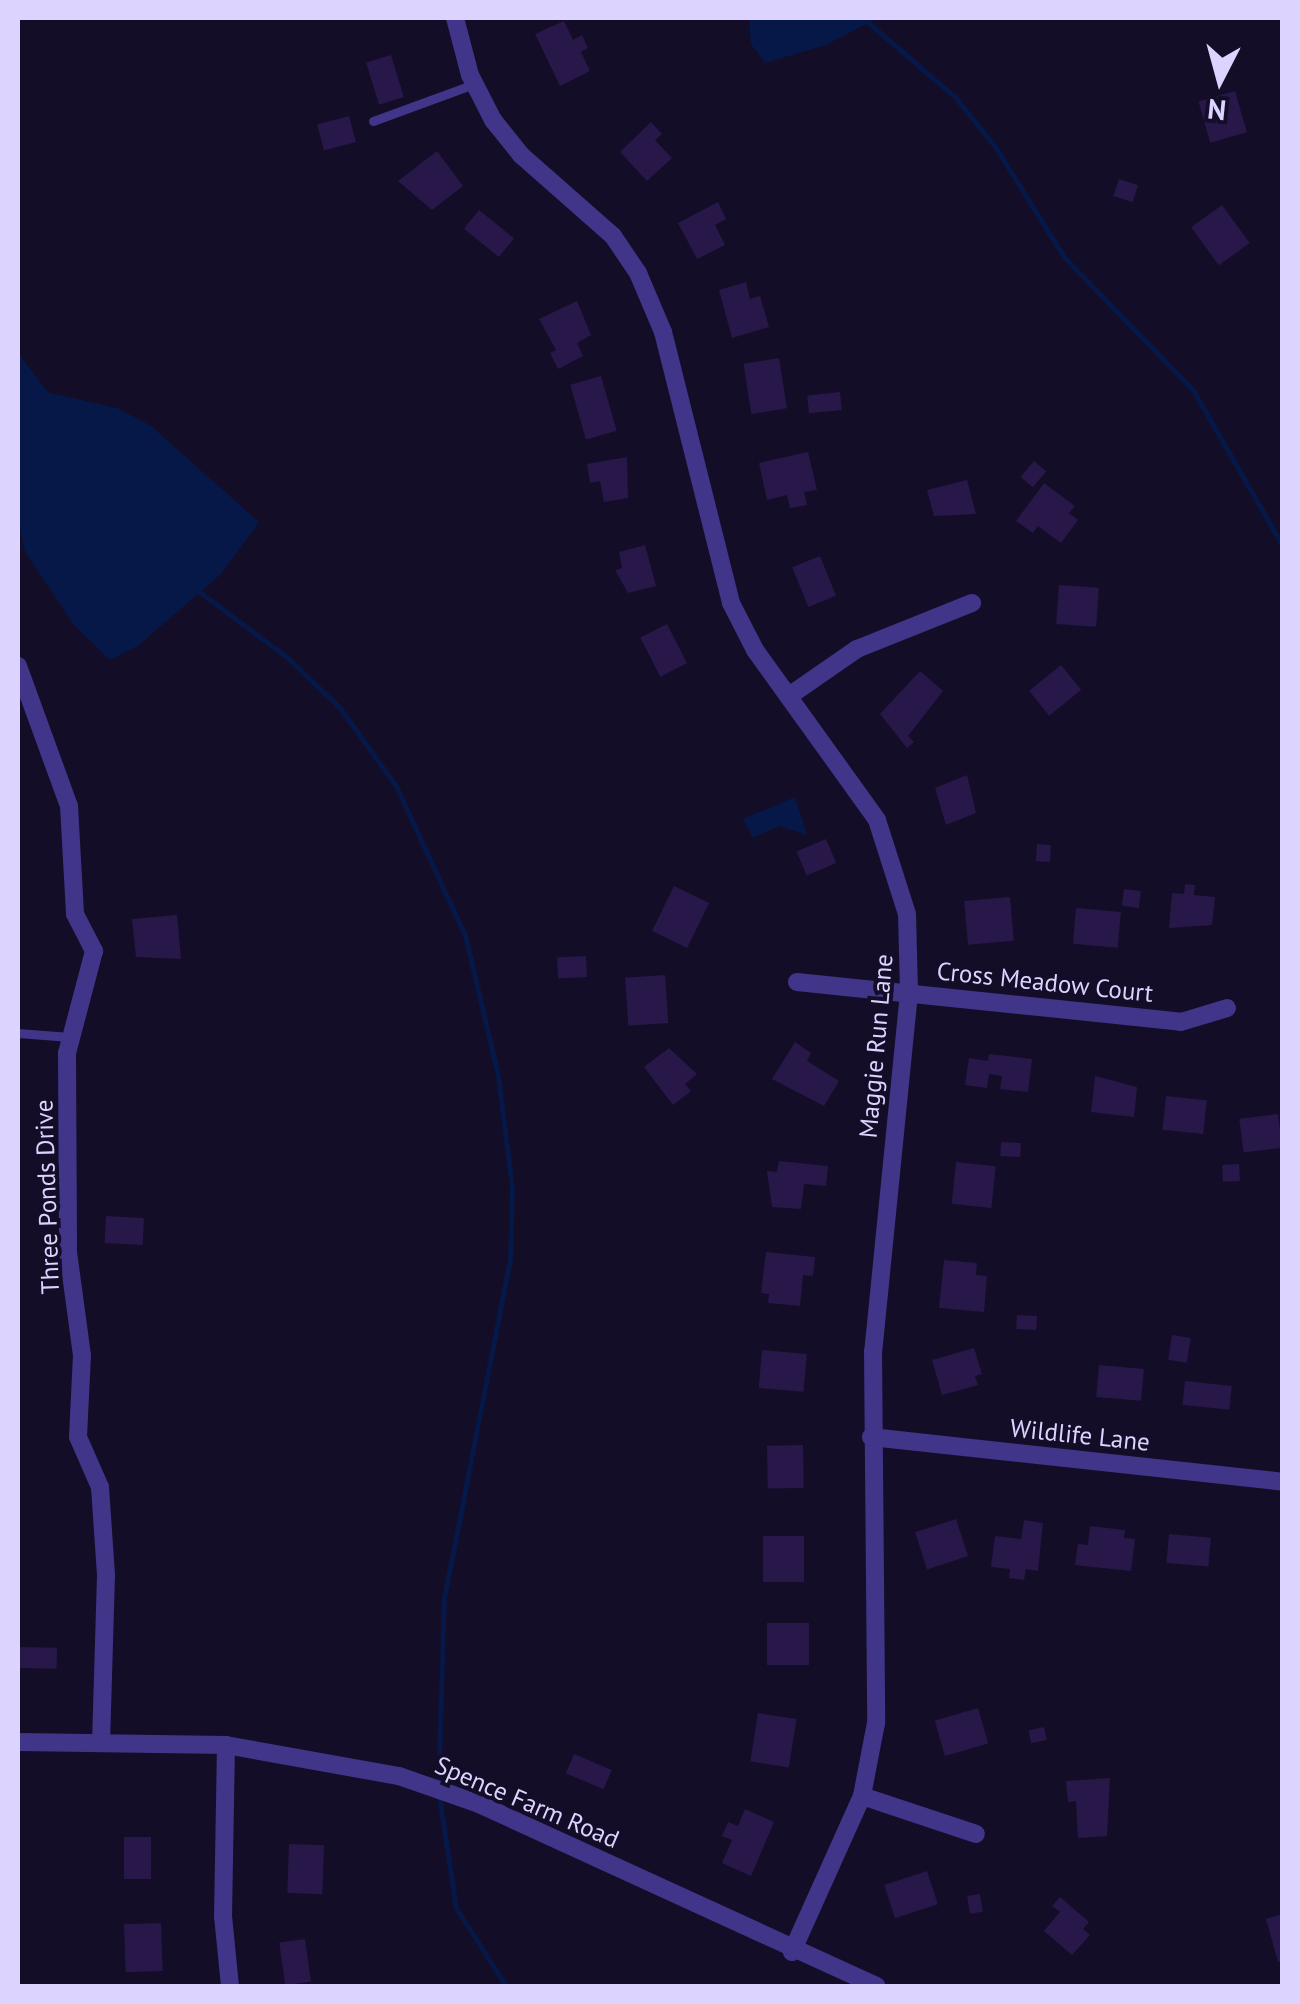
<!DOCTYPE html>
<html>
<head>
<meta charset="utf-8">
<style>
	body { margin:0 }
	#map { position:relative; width:1300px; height:2004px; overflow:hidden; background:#140d27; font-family:"PT Sans",sans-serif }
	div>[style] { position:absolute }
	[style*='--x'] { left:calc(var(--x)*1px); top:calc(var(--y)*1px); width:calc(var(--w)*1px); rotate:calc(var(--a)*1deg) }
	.water>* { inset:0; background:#061847 }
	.stream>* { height:5px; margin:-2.5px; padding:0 2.5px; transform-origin:2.5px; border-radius:2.5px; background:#061847 }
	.building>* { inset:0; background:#271849; transform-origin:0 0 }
	.service>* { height:9px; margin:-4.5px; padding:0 4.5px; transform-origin:4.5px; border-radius:4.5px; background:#403589 }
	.minor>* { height:18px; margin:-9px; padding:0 9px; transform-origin:9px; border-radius:9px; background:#403589 }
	span { translate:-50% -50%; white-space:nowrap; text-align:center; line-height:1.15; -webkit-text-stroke:8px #140d27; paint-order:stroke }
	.street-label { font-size:25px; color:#dcd3ff }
	.frame { position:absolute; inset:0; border:20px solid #dcd3ff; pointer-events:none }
	.north { position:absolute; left:1170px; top:30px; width:100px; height:100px; -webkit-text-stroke:8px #140d27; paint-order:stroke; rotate:186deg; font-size:28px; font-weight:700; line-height:40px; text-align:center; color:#dcd3ff }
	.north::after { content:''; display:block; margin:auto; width:35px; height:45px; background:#dcd3ff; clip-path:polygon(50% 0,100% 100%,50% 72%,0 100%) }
</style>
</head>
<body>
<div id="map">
	<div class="water">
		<div style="clip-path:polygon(749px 18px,878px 18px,826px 45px,765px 63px,751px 44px)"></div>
		<div style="clip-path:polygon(18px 362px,42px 391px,117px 408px,150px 425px,259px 522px,221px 574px,139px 645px,110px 660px,74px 625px,25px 552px,18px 519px)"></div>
		<div style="clip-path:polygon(795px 797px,807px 835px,779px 826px,753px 838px,743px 819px)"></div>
	</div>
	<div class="stream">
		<div style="--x:863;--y:18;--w:121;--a:40.7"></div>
		<div style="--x:955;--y:97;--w:65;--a:51.2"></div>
		<div style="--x:996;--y:148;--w:128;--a:58"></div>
		<div style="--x:1064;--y:257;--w:185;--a:45.9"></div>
		<div style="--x:1193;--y:390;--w:179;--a:60.1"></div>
		<div style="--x:18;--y:357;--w:48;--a:52.7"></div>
		<div style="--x:197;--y:590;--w:114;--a:36.8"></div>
		<div style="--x:288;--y:658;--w:72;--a:43.9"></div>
		<div style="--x:340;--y:708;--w:96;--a:54.3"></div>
		<div style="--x:396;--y:786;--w:164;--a:65.2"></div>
		<div style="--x:465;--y:935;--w:145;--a:76.8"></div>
		<div style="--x:498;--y:1076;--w:114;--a:82.9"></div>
		<div style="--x:512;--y:1189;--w:70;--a:91.6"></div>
		<div style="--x:510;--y:1259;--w:344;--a:101"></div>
		<div style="--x:444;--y:1597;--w:188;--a:91.8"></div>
		<div style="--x:439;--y:1796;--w:113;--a:81.4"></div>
		<div style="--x:456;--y:1908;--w:93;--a:57.3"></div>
	</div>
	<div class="building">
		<div style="clip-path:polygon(564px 21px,573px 40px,582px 35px,588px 48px,581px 52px,590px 71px,560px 86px,535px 34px)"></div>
		<div style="left:391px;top:55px;width:44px;height:26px;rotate:73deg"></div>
		<div style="left:1235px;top:91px;width:43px;height:38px;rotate:74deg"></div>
		<div style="left:349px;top:116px;width:27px;height:33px;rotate:75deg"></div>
		<div style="clip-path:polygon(651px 122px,662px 134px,655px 140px,672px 158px,647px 181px,620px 152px)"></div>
		<div style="clip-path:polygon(437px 151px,463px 186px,432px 210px,398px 181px)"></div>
		<div style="left:1119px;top:179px;width:20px;height:18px;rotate:18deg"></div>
		<div style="clip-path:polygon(718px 202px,726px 219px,715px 225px,725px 245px,697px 259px,678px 223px)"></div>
		<div style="left:1222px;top:205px;width:47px;height:38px;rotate:54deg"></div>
		<div style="left:479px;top:210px;width:45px;height:24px;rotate:39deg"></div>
		<div style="clip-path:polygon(746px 282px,750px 299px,760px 296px,769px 327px,732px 338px,719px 290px)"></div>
		<div style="clip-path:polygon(577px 301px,591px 335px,577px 343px,583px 356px,558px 369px,550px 353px,556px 350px,539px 319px)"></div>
		<div style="left:779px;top:358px;width:51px;height:36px;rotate:81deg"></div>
		<div style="left:601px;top:376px;width:57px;height:32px;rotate:74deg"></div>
		<div style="left:840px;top:392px;width:18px;height:33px;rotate:84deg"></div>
		<div style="clip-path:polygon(808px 452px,817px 490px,804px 492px,807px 505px,790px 508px,787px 495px,767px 500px,759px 463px)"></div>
		<div style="clip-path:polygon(627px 457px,628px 498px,604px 502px,600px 481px,590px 483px,587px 464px)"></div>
		<div style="left:1034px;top:461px;width:16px;height:21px;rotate:40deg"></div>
		<div style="clip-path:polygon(967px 480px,976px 514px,934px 516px,927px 490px)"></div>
		<div style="clip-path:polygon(1044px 483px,1075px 506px,1069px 513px,1078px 520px,1061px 543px,1038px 526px,1033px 533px,1016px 521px)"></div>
		<div style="clip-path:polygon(645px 545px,656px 586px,628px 593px,615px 570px,622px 568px,619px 552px)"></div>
		<div style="left:820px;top:556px;width:43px;height:30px;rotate:68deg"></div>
		<div style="left:1059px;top:585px;width:40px;height:39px;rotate:4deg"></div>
		<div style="left:667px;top:624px;width:44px;height:30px;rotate:63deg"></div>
		<div style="left:1061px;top:665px;width:32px;height:41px;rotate:51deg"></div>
		<div style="clip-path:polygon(920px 671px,943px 691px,908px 736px,914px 742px,907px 748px,880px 714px)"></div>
		<div style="clip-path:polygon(967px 775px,976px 813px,946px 825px,935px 788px)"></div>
		<div style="left:826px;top:839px;width:26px;height:32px;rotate:67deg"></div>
		<div style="left:1037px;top:844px;width:14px;height:17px;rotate:4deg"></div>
		<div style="clip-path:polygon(1185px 884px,1195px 885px,1194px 895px,1215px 897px,1212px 925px,1169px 928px,1172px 893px,1184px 894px)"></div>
		<div style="left:674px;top:886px;width:39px;height:50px;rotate:26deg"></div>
		<div style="left:1124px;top:889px;width:17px;height:17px;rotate:7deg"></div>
		<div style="left:1010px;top:897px;width:44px;height:46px;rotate:85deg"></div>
		<div style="left:1076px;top:908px;width:45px;height:36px;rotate:5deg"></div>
		<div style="clip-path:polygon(177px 915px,181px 959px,136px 957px,132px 919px)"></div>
		<div style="left:586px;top:956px;width:21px;height:29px;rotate:87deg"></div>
		<div style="left:665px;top:975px;width:48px;height:40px;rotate:86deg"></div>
		<div style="clip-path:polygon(795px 1042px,811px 1053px,807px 1061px,839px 1081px,824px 1106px,772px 1079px)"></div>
		<div style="clip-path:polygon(669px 1048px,697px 1074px,685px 1084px,691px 1091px,673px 1105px,644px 1067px)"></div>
		<div style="clip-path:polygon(989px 1054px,1032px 1059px,1028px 1092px,1000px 1089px,1002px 1076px,989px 1074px,987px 1088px,965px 1085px,969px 1058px,988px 1061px)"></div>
		<div style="clip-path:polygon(1095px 1076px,1137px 1087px,1134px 1117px,1091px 1112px)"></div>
		<div style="left:1166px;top:1096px;width:41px;height:34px;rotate:6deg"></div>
		<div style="left:1278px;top:1114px;width:34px;height:39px;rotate:83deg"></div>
		<div style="left:1001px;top:1142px;width:20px;height:14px;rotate:3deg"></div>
		<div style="clip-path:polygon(779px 1161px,828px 1166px,826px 1186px,804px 1184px,801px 1209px,772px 1207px,767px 1171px,777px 1172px)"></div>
		<div style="left:956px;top:1162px;width:40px;height:42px;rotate:6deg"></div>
		<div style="left:1239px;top:1164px;width:17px;height:17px;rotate:87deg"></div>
		<div style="left:106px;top:1216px;width:38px;height:27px;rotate:3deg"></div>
		<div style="clip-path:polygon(766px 1252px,815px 1257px,813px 1276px,803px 1275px,800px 1306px,768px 1303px,769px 1294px,761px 1293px)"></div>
		<div style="clip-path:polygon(944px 1260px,977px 1263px,976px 1275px,987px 1276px,984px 1312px,939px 1308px)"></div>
		<div style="left:1017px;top:1315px;width:20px;height:14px;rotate:3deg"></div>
		<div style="left:1172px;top:1335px;width:19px;height:25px;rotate:9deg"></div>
		<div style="clip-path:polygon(974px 1348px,982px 1374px,975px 1376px,978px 1385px,942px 1395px,932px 1360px)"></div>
		<div style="left:762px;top:1350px;width:45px;height:38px;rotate:5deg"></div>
		<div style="left:1099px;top:1365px;width:45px;height:32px;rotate:5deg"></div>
		<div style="left:1185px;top:1381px;width:47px;height:24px;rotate:6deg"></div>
		<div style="left:803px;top:1445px;width:43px;height:36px;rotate:89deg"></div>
		<div style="left:956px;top:1519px;width:39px;height:43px;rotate:72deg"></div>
		<div style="clip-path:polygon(1024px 1520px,1043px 1523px,1038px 1571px,1026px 1569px,1024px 1580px,1009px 1578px,1010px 1569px,991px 1567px,995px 1536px,1021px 1539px)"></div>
		<div style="clip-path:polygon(1090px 1526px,1125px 1530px,1124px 1538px,1135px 1539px,1131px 1571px,1075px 1565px,1078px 1544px,1088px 1545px)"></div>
		<div style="left:1169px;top:1534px;width:42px;height:29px;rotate:5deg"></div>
		<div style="left:763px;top:1536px;width:41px;height:46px"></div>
		<div style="left:767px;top:1623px;width:42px;height:42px"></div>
		<div style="left:18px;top:1647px;width:39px;height:21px;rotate:1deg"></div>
		<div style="left:978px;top:1708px;width:37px;height:45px;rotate:74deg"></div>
		<div style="left:758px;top:1713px;width:39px;height:49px;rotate:9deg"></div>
		<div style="left:1044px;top:1727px;width:13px;height:16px;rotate:77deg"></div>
		<div style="left:574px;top:1754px;width:41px;height:21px;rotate:23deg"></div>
		<div style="clip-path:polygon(1110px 1778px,1107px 1836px,1078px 1838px,1076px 1801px,1068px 1802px,1066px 1781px)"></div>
		<div style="clip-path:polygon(745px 1809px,774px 1822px,751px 1876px,722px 1863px,732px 1840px,722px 1836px,728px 1822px,738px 1826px)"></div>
		<div style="left:124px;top:1837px;width:27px;height:42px"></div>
		<div style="left:289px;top:1844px;width:35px;height:49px;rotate:2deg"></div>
		<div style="left:927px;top:1871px;width:35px;height:45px;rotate:72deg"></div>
		<div style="left:980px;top:1894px;width:18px;height:13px;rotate:81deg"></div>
		<div style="clip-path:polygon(1060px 1897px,1089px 1922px,1083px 1929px,1090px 1935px,1072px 1955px,1044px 1931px,1060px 1912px,1052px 1906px)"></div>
		<div style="clip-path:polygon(1282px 1914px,1282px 1961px,1278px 1962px,1266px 1919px)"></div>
		<div style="left:161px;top:1923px;width:48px;height:37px;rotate:88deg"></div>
		<div style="left:305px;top:1939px;width:43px;height:26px;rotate:82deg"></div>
	</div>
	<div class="service">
		<div style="--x:373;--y:121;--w:108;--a:-20.1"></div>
		<div style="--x:18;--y:1033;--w:52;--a:4.4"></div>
	</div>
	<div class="minor">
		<div style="--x:455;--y:18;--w:59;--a:75.3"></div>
		<div style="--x:470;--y:75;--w:51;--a:62.9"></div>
		<div style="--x:493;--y:120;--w:45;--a:51.3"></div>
		<div style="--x:521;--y:155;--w:123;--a:41.4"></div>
		<div style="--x:613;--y:236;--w:45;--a:56"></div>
		<div style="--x:638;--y:273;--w:64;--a:67"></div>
		<div style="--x:663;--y:332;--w:279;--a:75.9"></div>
		<div style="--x:731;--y:603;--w:53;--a:62.9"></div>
		<div style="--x:755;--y:650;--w:209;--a:54.3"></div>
		<div style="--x:877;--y:820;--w:99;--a:72.3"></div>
		<div style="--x:907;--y:914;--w:79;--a:88.5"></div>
		<div style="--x:909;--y:993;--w:360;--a:95.7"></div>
		<div style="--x:873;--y:1351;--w:372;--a:89.5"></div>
		<div style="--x:876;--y:1723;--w:74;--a:100.9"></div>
		<div style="--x:862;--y:1796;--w:171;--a:114.2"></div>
		<div style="--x:18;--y:666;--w:149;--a:70"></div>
		<div style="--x:69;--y:806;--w:108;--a:86.8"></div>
		<div style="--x:75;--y:914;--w:42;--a:62.8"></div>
		<div style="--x:94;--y:951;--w:106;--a:104.8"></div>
		<div style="--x:67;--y:1053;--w:199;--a:89.7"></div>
		<div style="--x:68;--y:1252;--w:104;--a:82.3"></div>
		<div style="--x:82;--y:1355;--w:82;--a:92.8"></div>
		<div style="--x:78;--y:1437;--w:55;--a:66.3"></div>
		<div style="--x:100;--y:1487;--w:88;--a:86.1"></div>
		<div style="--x:106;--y:1575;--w:166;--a:91.7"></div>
		<div style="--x:789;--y:696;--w:83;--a:-34.7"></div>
		<div style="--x:857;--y:649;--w:124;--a:-21.8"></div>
		<div style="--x:797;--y:982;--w:386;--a:5.9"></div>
		<div style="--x:1181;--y:1022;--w:48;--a:-16.9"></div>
		<div style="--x:871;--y:1437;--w:413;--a:6.2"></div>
		<div style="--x:18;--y:1742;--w:208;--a:0.8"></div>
		<div style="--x:226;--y:1745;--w:176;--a:10.2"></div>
		<div style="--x:399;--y:1776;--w:85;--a:19.3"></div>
		<div style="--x:479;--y:1804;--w:437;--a:24.6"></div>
		<div style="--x:226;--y:1745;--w:171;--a:91"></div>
		<div style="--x:223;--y:1916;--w:70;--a:84.3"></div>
		<div style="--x:862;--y:1796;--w:120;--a:18.4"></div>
	</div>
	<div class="street-label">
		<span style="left:1045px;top:982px;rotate:6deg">Cross Meadow Court</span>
		<span style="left:876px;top:1046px;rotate:-85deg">Maggie Run Lane</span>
		<span style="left:47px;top:1197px;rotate:-92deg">Three Ponds Drive</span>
		<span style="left:1080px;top:1435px;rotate:6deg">Wildlife Lane</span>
		<span style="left:527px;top:1802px;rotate:23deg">Spence Farm Road</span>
	</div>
	<div class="frame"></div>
	<div class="north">N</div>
</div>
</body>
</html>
